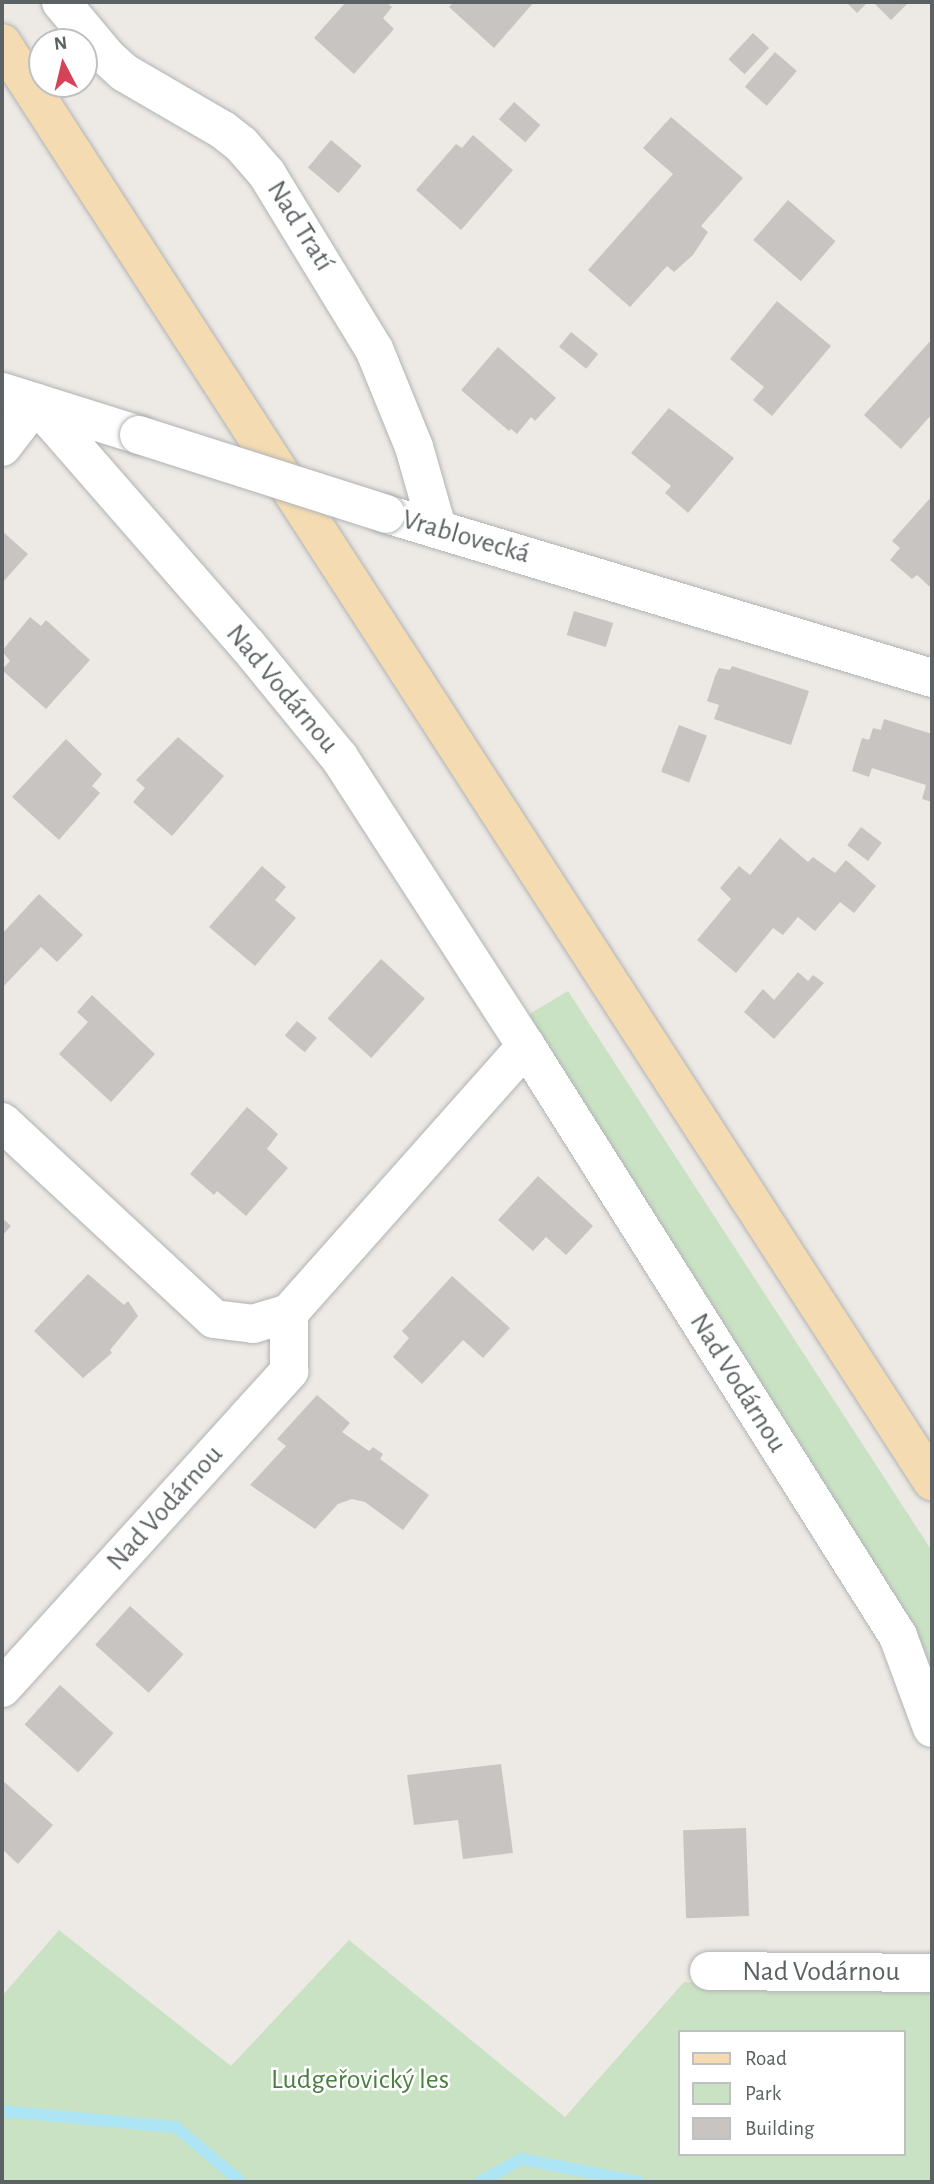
<!DOCTYPE html>
<html>
<head>
<meta charset="utf-8">
<style>
	body { margin:0 }
	#map { position:relative; width:934px; height:2184px; overflow:hidden; background:#ede9e4; font-family:"Alegreya Sans",sans-serif }
	div>[style] { position:absolute }
	[style*='--x'] { left:calc(var(--x)*1px); top:calc(var(--y)*1px); width:calc(var(--w)*1px); rotate:calc(var(--a)*1deg) }
	.green>* { inset:0; background:#cae2c4 }
	.stream>* { height:12px; margin:-6px; padding:0 6px; transform-origin:6px; border-radius:6px; background:#ade5f5 }
	.building>* { inset:0; background:#c8c4c1; transform-origin:0 0 }
	.roads { filter:drop-shadow(0 0 2px #b0b3b5) drop-shadow(0 0 2px #b0b3b5) }
	.minor>* { height:38px; margin:-19px; padding:0 19px; transform-origin:19px; border-radius:19px; background:#fff }
	.major>* { height:38px; margin:-19px; padding:0 19px; transform-origin:19px; border-radius:19px; background:#f5dbb1 }
	.bridges { filter:drop-shadow(0 0 2px #b0b3b5) drop-shadow(0 0 2px #b0b3b5) }
	.minor-bridge>* { height:38px; margin:-19px; padding:0 19px; transform-origin:19px; border-radius:19px; background:#fff }
	span { translate:-50% -50%; white-space:nowrap; text-align:center; line-height:1.15; -webkit-text-stroke:5px #fff; paint-order:stroke }
	.street-label { font-size:28px; color:#5c6163 }
	.park-label { font-size:28px; color:#4a7f3f }
	.frame { position:absolute; inset:0; border:4px solid #5c6163; pointer-events:none }
	.legend { position:absolute; left:678px; top:2030px; width:228px; height:126px; box-sizing:border-box; background:#fff; border:2px solid #bec0c1; margin:0; padding:9px 12px; list-style:none; font-size:21px; color:#5c6163 }
	.legend li { display:flex; align-items:center; gap:14px; height:35px }
	.legend b { width:35px; border:2px solid #bec0c1 }
	.north { position:absolute; left:28px; top:28px; width:70px; height:70px; box-sizing:border-box; background:#fff; border:2px solid #bec0c1; border-radius:50%; rotate:353deg; font-size:19px; font-weight:700; line-height:28px; text-align:center; color:#5c6163 }
	.north::after { content:''; display:block; margin:auto; width:24px; height:32px; background:#d54358; clip-path:polygon(50% 0,100% 100%,50% 72%,0 100%) }
</style>
</head>
<body>
<div id="map">
	<div class="green">
		<div style="clip-path:polygon(568px 991px,932px 1551px,932px 1681px,526px 1016px)"></div>
		<div style="clip-path:polygon(evenodd,59px 1930px,231px 2066px,349px 1940px,565px 2117px,684px 1982px,932px 1993px,932px 2182px,2px 2182px,2px 1996px,59px 1930px,680px 2032px,904px 2032px,904px 2154px,680px 2154px,680px 2032px)"></div>
	</div>
	<div class="stream">
		<div style="--x:2;--y:2111;--w:175;--a:5.3"></div>
		<div style="--x:176;--y:2127;--w:85;--a:40.2"></div>
		<div style="--x:480;--y:2182;--w:47;--a:-29.3"></div>
		<div style="--x:521;--y:2159;--w:120;--a:11"></div>
	</div>
	<div class="building">
		<div style="clip-path:polygon(346px 2px,386px 2px,392px 7px,383px 18px,394px 29px,354px 74px,314px 38px)"></div>
		<div style="clip-path:polygon(454px 2px,534px 2px,494px 48px,449px 7px)"></div>
		<div style="clip-path:polygon(846px 2px,868px 2px,857px 13px)"></div>
		<div style="clip-path:polygon(873px 2px,909px 2px,891px 20px)"></div>
		<div style="left:753px;top:33px;width:22px;height:36px;rotate:43deg"></div>
		<div style="left:775px;top:52px;width:29px;height:46px;rotate:41deg"></div>
		<div style="left:514px;top:102px;width:35px;height:23px;rotate:41deg"></div>
		<div style="clip-path:polygon(671px 117px,743px 178px,701px 226px,708px 232px,693px 255px,674px 272px,667px 266px,630px 307px,588px 270px,673px 174px,643px 148px)"></div>
		<div style="clip-path:polygon(473px 135px,513px 170px,461px 230px,416px 190px,456px 144px,462px 148px)"></div>
		<div style="left:331px;top:140px;width:40px;height:36px;rotate:40deg"></div>
		<div style="left:788px;top:200px;width:63px;height:53px;rotate:41deg"></div>
		<div style="clip-path:polygon(777px 301px,831px 346px,772px 416px,753px 400px,764px 387px,730px 359px)"></div>
		<div style="left:571px;top:332px;width:35px;height:19px;rotate:39deg"></div>
		<div style="clip-path:polygon(932px 339px,932px 414px,901px 449px,864px 415px)"></div>
		<div style="clip-path:polygon(498px 347px,556px 398px,535px 421px,531px 417px,517px 434px,511px 429px,509px 431px,461px 390px)"></div>
		<div style="clip-path:polygon(669px 408px,734px 458px,688px 513px,665px 493px,671px 486px,631px 453px)"></div>
		<div style="clip-path:polygon(932px 496px,932px 589px,917px 575px,912px 579px,890px 560px,900px 548px,892px 541px)"></div>
		<div style="clip-path:polygon(2px 531px,28px 554px,2px 583px)"></div>
		<div style="left:574px;top:611px;width:41px;height:25px;rotate:17deg"></div>
		<div style="clip-path:polygon(30px 617px,41px 626px,46px 620px,90px 660px,46px 709px,2px 670px,10px 661px,2px 651px)"></div>
		<div style="clip-path:polygon(732px 666px,809px 691px,791px 745px,714px 719px,719px 705px,707px 701px,715px 676px,719px 668px,730px 670px)"></div>
		<div style="clip-path:polygon(884px 719px,932px 734px,932px 802px,922px 799px,926px 785px,872px 768px,869px 777px,852px 771px,862px 738px,869px 740px,873px 728px,881px 730px)"></div>
		<div style="left:679px;top:725px;width:30px;height:50px;rotate:21deg"></div>
		<div style="clip-path:polygon(178px 737px,224px 776px,172px 836px,133px 802px,145px 788px,136px 780px)"></div>
		<div style="clip-path:polygon(66px 739px,102px 774px,92px 786px,100px 793px,59px 840px,12px 797px)"></div>
		<div style="left:861px;top:827px;width:26px;height:23px;rotate:37deg"></div>
		<div style="clip-path:polygon(780px 838px,808px 862px,813px 857px,835px 873px,846px 860px,876px 886px,854px 913px,840px 902px,815px 931px,798px 917px,783px 935px,773px 928px,736px 973px,697px 940px,731px 899px,720px 888px,739px 866px,750px 875px)"></div>
		<div style="clip-path:polygon(262px 866px,286px 887px,275px 900px,296px 918px,255px 966px,209px 927px)"></div>
		<div style="clip-path:polygon(39px 894px,83px 935px,57px 962px,41px 947px,2px 988px,2px 934px)"></div>
		<div style="left:381px;top:959px;width:59px;height:80px;rotate:42deg"></div>
		<div style="clip-path:polygon(798px 972px,808px 981px,813px 975px,824px 983px,774px 1039px,744px 1012px,763px 989px,774px 1000px)"></div>
		<div style="clip-path:polygon(92px 995px,155px 1054px,111px 1102px,59px 1054px,88px 1022px,77px 1012px)"></div>
		<div style="left:297px;top:1021px;width:26px;height:19px;rotate:40deg"></div>
		<div style="clip-path:polygon(247px 1107px,278px 1134px,267px 1149px,288px 1168px,246px 1216px,217px 1191px,214px 1195px,190px 1174px)"></div>
		<div style="clip-path:polygon(538px 1176px,593px 1226px,566px 1255px,546px 1237px,533px 1251px,498px 1220px)"></div>
		<div style="clip-path:polygon(2px 1218px,11px 1226px,2px 1236px)"></div>
		<div style="clip-path:polygon(88px 1274px,124px 1305px,128px 1301px,138px 1316px,110px 1350px,112px 1353px,83px 1378px,34px 1331px)"></div>
		<div style="clip-path:polygon(452px 1276px,510px 1328px,483px 1358px,463px 1340px,422px 1384px,393px 1357px,409px 1338px,402px 1331px)"></div>
		<div style="clip-path:polygon(317px 1395px,350px 1423px,342px 1432px,369px 1451px,373px 1447px,383px 1454px,380px 1459px,429px 1495px,403px 1530px,365px 1502px,352px 1499px,338px 1504px,315px 1529px,250px 1485px,286px 1446px,277px 1439px)"></div>
		<div style="left:130px;top:1606px;width:72px;height:52px;rotate:42deg"></div>
		<div style="left:60px;top:1685px;width:72px;height:53px;rotate:42deg"></div>
		<div style="clip-path:polygon(501px 1764px,513px 1853px,463px 1859px,458px 1820px,414px 1825px,407px 1775px)"></div>
		<div style="clip-path:polygon(2px 1780px,53px 1825px,18px 1864px,2px 1849px)"></div>
		<div style="left:746px;top:1828px;width:88px;height:63px;rotate:88deg"></div>
	</div>
	<div class="roads">
		<div class="minor">
			<div style="--x:61;--y:2;--w:72;--a:50.1"></div>
			<div style="--x:107;--y:57;--w:24;--a:42"></div>
			<div style="--x:125;--y:73;--w:113;--a:30.2"></div>
			<div style="--x:223;--y:130;--w:23;--a:38"></div>
			<div style="--x:241;--y:144;--w:40;--a:49"></div>
			<div style="--x:267;--y:174;--w:205;--a:58.6"></div>
			<div style="--x:374;--y:349;--w:106;--a:67.8"></div>
			<div style="--x:414;--y:447;--w:84;--a:74.1"></div>
			<div style="--x:2;--y:392;--w:144;--a:17.4"></div>
			<div style="--x:2;--y:447;--w:56;--a:-52.3"></div>
			<div style="--x:36;--y:403;--w:322;--a:48.9"></div>
			<div style="--x:248;--y:646;--w:144;--a:50.7"></div>
			<div style="--x:339;--y:757;--w:344;--a:57.1"></div>
			<div style="--x:526;--y:1046;--w:697;--a:57.77"></div>
			<div style="--x:898;--y:1636;--w:98;--a:69.7"></div>
			<div style="--x:386;--y:514;--w:570;--a:16.72"></div>
			<div style="--x:2;--y:1122;--w:289;--a:42.9"></div>
			<div style="--x:214;--y:1319;--w:39;--a:7"></div>
			<div style="--x:253;--y:1324;--w:38;--a:-17"></div>
			<div style="--x:289;--y:1313;--w:357;--a:-48.4"></div>
			<div style="--x:2;--y:1688;--w:428;--a:-47.8"></div>
			<div style="--x:289;--y:1371;--w:58;--a:-90"></div>
			<div style="--x:709;--y:1971;--w:223;--a:0.5"></div>
		</div>
		<div class="major">
			<div style="--x:2;--y:43;--w:1713;--a:57.11"></div>
		</div>
	</div>
	<div class="bridges">
		<div class="minor-bridge">
			<div style="--x:139;--y:435;--w:259;--a:17.7"></div>
		</div>
	</div>
	<div class="street-label">
		<span style="left:300px;top:226px;rotate:58deg">Nad Tratí</span>
		<span style="left:466px;top:537px;rotate:16deg">Vrablovecká</span>
		<span style="left:282px;top:689px;rotate:50deg">Nad Vodárnou</span>
		<span style="left:738px;top:1383px;rotate:58deg">Nad Vodárnou</span>
		<span style="left:165px;top:1508px;rotate:-48deg">Nad Vodárnou</span>
		<span style="left:821px;top:1972px">Nad Vodárnou</span>
	</div>
	<div class="park-label">
		<span style="left:360px;top:2080px">Ludgeřovický les</span>
	</div>
	<div class="frame"></div>
	<ul class="legend">
	<li><b style="height:9px;background:#f5dbb1"></b>Road</li>
	<li><b style="height:19px;background:#cae2c4"></b>Park</li>
	<li><b style="height:19px;background:#c8c4c1"></b>Building</li>
	</ul>
	<div class="north">N</div>
</div>
</body>
</html>
